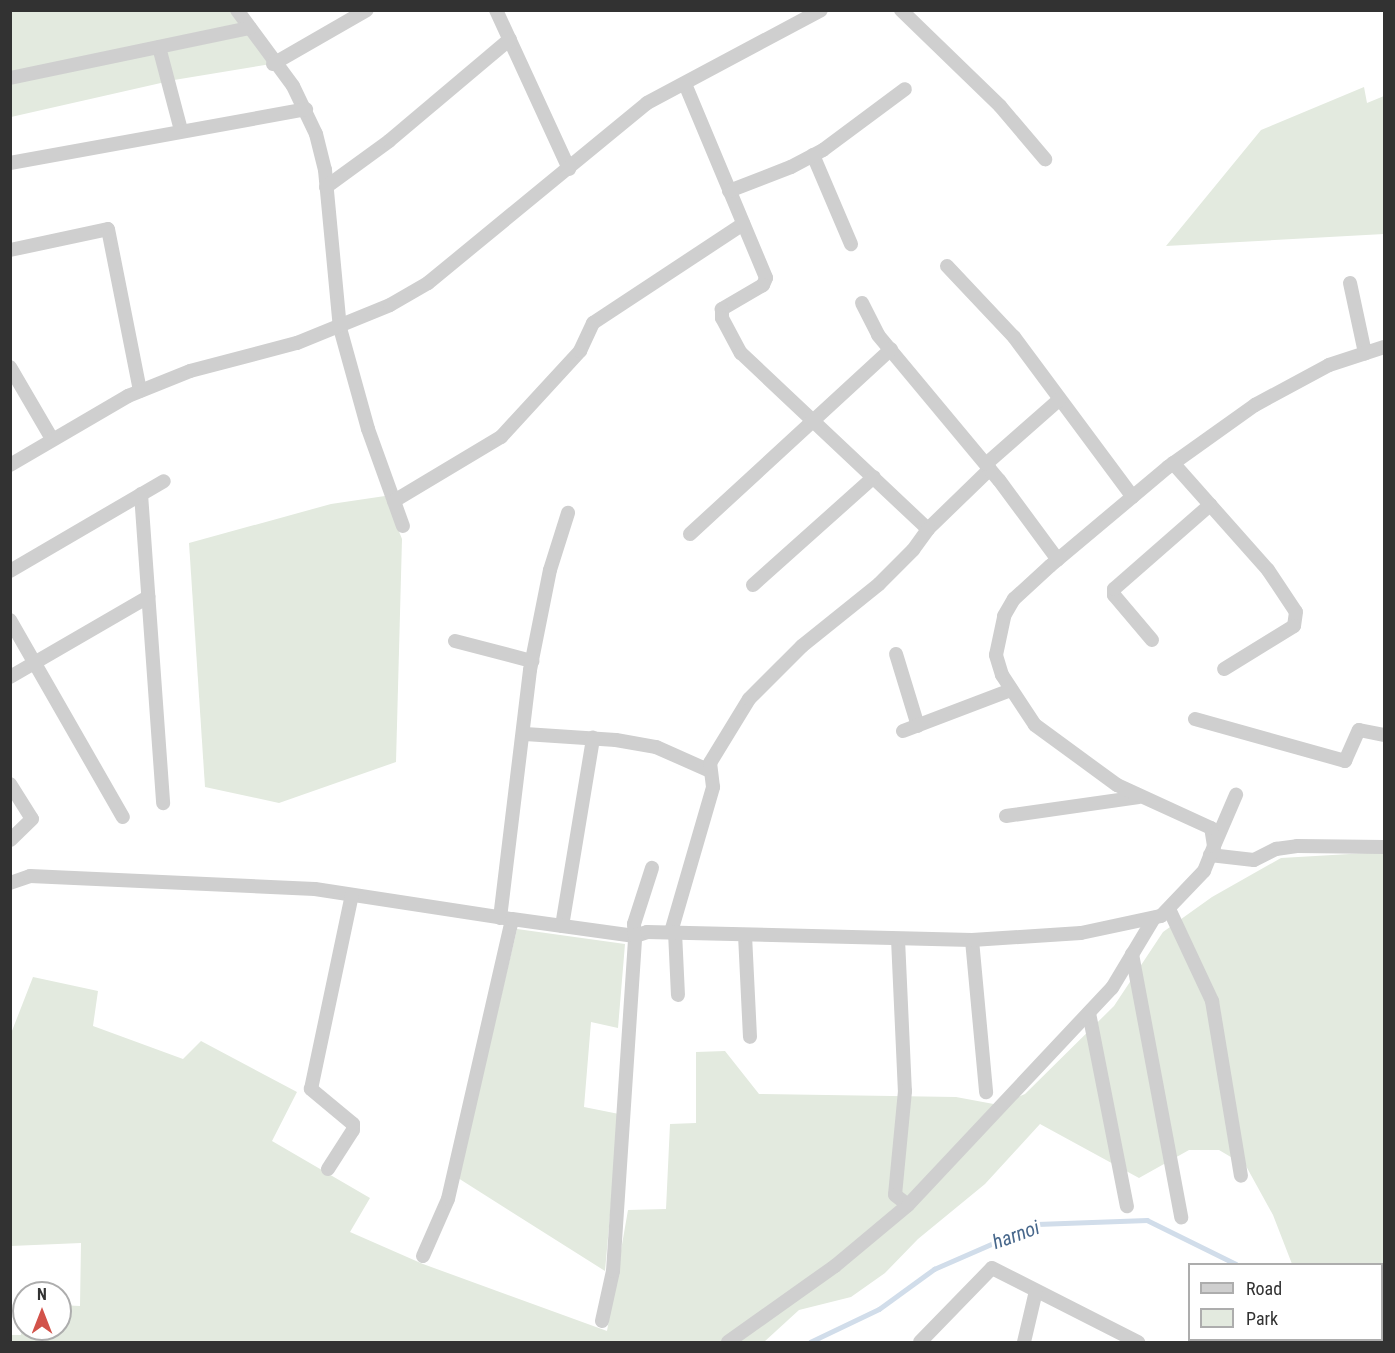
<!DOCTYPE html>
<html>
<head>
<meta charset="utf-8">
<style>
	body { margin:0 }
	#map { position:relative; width:1395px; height:1353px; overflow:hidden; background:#fff; font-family:"Roboto Condensed",sans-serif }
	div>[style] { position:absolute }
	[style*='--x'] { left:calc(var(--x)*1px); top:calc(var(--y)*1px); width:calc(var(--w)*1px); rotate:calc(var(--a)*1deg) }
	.green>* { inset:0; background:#e3eadf }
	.stream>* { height:4.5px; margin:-2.25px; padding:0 2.25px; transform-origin:2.25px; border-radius:2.25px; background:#d1ddea }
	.minor>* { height:14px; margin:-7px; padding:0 7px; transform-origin:7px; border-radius:7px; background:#cfcfcf }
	span { translate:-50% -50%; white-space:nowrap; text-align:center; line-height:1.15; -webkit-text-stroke:6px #fff; paint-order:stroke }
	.water-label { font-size:20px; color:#48688c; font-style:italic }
	.frame { position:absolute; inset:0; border:12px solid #323232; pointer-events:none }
	.legend { position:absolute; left:1188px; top:1263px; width:195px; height:78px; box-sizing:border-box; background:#fff; border:2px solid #adadad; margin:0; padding:8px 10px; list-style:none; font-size:18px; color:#323232 }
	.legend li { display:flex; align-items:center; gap:12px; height:30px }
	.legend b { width:30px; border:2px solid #adadad }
	.north { position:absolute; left:12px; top:1281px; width:60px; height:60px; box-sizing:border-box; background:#fff; border:2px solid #adadad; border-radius:50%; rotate:0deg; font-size:16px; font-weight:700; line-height:24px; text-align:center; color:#323232 }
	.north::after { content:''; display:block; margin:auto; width:21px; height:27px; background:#d2524a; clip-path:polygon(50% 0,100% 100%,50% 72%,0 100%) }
</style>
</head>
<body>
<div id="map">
	<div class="green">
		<div style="clip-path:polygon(10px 11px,232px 11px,271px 64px,174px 80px,11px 117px)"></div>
		<div style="clip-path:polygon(1364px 87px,1367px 103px,1384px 96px,1384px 234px,1166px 246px,1261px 130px)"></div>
		<div style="clip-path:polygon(385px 496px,402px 539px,396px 762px,279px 803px,205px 787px,189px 543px,331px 504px)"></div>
		<div style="clip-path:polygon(1384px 852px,1384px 1342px,1325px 1342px,1323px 1340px,1382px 1340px,1382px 1264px,1292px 1264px,1273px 1215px,1246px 1166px,1219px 1150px,1189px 1150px,1139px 1178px,1040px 1124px,985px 1184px,918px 1239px,885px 1273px,851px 1297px,799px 1310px,764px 1342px,11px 1342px,11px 1335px,21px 1335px,24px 1319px,24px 1329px,60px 1329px,60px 1305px,80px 1306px,81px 1243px,11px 1246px,10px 1036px,33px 977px,98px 991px,93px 1026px,183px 1059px,201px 1041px,297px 1092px,272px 1141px,370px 1198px,350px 1232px,423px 1264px,607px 1331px,628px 1210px,666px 1209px,670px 1124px,696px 1123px,696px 1052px,725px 1051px,759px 1094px,956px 1097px,999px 1105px,1025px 1094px,1114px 1006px,1163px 932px,1212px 897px,1281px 858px)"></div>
		<div style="clip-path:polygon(517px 929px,625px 944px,618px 1028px,591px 1022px,584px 1107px,619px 1114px,605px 1271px,458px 1178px)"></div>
	</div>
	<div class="stream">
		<div style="--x:1323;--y:1340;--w:4;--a:34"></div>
		<div style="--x:810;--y:1342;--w:76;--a:-25.6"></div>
		<div style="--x:879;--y:1309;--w:68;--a:-36"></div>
		<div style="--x:934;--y:1269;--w:112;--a:-23.6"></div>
		<div style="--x:1037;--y:1224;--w:110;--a:-2.1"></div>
		<div style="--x:1147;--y:1220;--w:99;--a:26.3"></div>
	</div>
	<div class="minor">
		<div style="--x:237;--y:10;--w:94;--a:53.6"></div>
		<div style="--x:293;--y:86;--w:53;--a:64.4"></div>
		<div style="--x:316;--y:134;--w:37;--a:76"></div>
		<div style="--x:325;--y:170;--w:159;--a:84.6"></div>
		<div style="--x:340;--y:328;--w:105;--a:74.5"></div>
		<div style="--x:368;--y:429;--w:103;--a:70.2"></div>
		<div style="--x:496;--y:10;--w:175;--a:65.3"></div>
		<div style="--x:901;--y:10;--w:138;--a:44.1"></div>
		<div style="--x:1000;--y:106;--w:70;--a:49.7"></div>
		<div style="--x:159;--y:47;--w:86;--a:75.2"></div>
		<div style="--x:273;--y:64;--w:108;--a:-29.9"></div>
		<div style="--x:10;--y:78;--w:245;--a:-11.8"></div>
		<div style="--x:685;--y:84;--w:210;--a:67.3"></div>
		<div style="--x:766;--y:278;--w:8;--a:113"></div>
		<div style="--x:763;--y:285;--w:48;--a:149.7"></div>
		<div style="--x:722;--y:309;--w:9;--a:90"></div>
		<div style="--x:722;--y:318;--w:40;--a:62"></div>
		<div style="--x:741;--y:353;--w:257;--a:43.3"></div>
		<div style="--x:928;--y:529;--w:86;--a:-44.1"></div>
		<div style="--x:813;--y:155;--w:97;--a:66.9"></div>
		<div style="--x:10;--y:163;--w:301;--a:-10.3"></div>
		<div style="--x:326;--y:187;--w:78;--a:-36.1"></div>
		<div style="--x:389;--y:141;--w:158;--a:-40.1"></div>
		<div style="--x:729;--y:191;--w:66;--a:-21.2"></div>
		<div style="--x:791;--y:167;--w:36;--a:-28"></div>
		<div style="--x:823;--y:150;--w:102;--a:-36.6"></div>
		<div style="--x:10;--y:250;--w:100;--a:-12.1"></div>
		<div style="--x:108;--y:229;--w:165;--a:78.8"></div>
		<div style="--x:947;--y:266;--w:98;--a:46.7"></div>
		<div style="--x:1014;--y:337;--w:199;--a:53.4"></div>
		<div style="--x:1350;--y:283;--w:72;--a:77.9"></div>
		<div style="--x:862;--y:303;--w:36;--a:63"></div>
		<div style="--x:878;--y:335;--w:189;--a:50.2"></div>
		<div style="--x:999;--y:480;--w:99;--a:53.6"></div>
		<div style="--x:10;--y:367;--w:83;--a:59.7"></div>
		<div style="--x:1173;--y:463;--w:143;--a:48.4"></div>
		<div style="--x:1268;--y:570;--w:50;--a:56.3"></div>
		<div style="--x:1296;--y:612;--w:14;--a:98"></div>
		<div style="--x:1294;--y:626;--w:82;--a:148.4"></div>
		<div style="--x:986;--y:464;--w:98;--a:-41.3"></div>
		<div style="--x:10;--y:465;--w:137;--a:-30.3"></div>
		<div style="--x:128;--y:396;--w:67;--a:-22"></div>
		<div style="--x:190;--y:371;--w:111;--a:-14.7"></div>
		<div style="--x:297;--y:343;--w:100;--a:-22.2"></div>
		<div style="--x:390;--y:305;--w:44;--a:-30.1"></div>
		<div style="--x:428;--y:283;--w:283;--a:-39.4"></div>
		<div style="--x:647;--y:103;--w:197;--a:-28.1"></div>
		<div style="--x:141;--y:494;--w:310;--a:85.9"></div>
		<div style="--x:394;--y:501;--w:125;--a:-30.9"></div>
		<div style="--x:501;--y:437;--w:117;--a:-47.4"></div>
		<div style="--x:580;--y:351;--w:31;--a:-65"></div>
		<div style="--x:593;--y:323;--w:180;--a:-33.4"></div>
		<div style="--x:690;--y:534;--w:273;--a:-42.6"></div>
		<div style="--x:10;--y:571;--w:178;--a:-30.3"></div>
		<div style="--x:753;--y:585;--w:162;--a:-41.8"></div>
		<div style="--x:10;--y:620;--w:227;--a:60.2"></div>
		<div style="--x:1152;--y:640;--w:59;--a:-130.2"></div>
		<div style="--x:1114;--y:595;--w:6;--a:-90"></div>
		<div style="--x:1114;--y:589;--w:128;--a:-41.2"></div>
		<div style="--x:455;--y:641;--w:80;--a:14.6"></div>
		<div style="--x:896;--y:654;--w:75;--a:73"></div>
		<div style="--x:10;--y:677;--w:160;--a:-30.1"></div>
		<div style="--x:1195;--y:719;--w:156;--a:15.6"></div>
		<div style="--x:1345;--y:761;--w:34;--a:-66"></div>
		<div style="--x:1359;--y:730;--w:25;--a:11"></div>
		<div style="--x:903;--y:731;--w:116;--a:-20.8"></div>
		<div style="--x:525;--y:734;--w:91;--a:3.8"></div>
		<div style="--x:616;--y:740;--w:41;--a:9.9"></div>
		<div style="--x:656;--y:747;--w:57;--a:23.9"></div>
		<div style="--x:10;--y:784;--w:41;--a:57.8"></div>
		<div style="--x:32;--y:819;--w:30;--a:136"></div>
		<div style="--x:1006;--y:816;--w:134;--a:-8.1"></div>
		<div style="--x:1214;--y:846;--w:56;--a:-66.7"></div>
		<div style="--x:1210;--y:855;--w:44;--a:6.5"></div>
		<div style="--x:1254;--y:860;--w:25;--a:-27"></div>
		<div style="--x:1276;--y:849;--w:21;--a:-8"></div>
		<div style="--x:1297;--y:846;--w:87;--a:0.7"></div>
		<div style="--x:10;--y:883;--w:21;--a:-19"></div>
		<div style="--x:30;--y:876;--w:285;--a:2.6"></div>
		<div style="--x:315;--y:889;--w:199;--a:8.7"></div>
		<div style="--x:1169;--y:909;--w:102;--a:64.9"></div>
		<div style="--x:1212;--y:1001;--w:177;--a:80.6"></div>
		<div style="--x:500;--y:918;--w:250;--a:-83.1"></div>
		<div style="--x:530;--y:670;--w:102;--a:-78.7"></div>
		<div style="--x:550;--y:570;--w:60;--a:-72.5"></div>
		<div style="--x:562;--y:926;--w:191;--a:-80.6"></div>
		<div style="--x:671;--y:932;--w:151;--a:-73.8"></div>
		<div style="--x:713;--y:787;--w:24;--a:-97"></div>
		<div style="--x:710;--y:763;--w:75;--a:-58.6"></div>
		<div style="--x:749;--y:699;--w:75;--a:-45"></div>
		<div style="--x:802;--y:646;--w:99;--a:-38.8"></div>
		<div style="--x:879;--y:584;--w:48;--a:-45"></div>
		<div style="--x:913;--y:550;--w:26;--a:-54"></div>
		<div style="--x:675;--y:932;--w:63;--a:87.3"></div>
		<div style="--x:745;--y:935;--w:102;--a:87.2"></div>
		<div style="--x:898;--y:939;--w:152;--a:87.4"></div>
		<div style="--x:905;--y:1091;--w:104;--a:95.5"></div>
		<div style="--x:895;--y:1195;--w:16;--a:38"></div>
		<div style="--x:972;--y:940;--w:153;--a:84.7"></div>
		<div style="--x:1132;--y:954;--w:268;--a:79.4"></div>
		<div style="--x:1089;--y:1013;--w:197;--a:78.9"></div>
		<div style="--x:328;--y:1169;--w:46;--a:-57.3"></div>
		<div style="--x:353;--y:1130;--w:6;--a:-90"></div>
		<div style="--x:353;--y:1124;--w:55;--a:-140.2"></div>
		<div style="--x:311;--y:1089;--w:198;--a:-78.1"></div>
		<div style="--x:423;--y:1256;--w:62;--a:-66.3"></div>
		<div style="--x:448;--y:1199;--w:287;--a:-77.1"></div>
		<div style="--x:512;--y:919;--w:124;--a:7.9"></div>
		<div style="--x:635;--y:936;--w:12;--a:-95"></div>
		<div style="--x:634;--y:924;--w:59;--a:-72.2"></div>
		<div style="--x:602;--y:1321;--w:51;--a:-77.6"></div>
		<div style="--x:613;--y:1271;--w:336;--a:-86.2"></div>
		<div style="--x:635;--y:936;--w:13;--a:-18"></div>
		<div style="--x:647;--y:932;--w:325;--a:1.4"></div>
		<div style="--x:972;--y:940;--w:109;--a:-3.7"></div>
		<div style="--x:1081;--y:933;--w:82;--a:-12"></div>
		<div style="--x:1161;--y:916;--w:62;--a:-46.3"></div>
		<div style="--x:1204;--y:871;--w:27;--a:-68"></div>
		<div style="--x:1214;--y:846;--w:18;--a:-99"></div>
		<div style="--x:1211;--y:828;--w:103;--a:-155.4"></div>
		<div style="--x:1117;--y:785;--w:102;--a:-143.8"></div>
		<div style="--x:1035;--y:725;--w:60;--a:-123.4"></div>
		<div style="--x:1002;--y:675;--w:21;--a:-107"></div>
		<div style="--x:996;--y:655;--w:40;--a:-78"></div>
		<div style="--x:1004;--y:616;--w:20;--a:-60"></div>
		<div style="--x:1014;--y:599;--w:49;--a:-42.5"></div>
		<div style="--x:1050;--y:566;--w:154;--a:-40"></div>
		<div style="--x:1168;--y:467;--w:107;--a:-35.5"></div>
		<div style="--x:1255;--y:405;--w:84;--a:-28.4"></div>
		<div style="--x:1329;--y:365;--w:58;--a:-18.1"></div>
		<div style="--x:728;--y:1342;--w:131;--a:-35.4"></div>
		<div style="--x:835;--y:1266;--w:95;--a:-39.9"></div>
		<div style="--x:908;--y:1205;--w:298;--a:-46.8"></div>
		<div style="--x:1112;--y:988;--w:82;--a:-59"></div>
		<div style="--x:920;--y:1342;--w:103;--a:-45.8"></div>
		<div style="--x:992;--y:1268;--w:164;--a:26.9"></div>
		<div style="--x:1024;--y:1342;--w:52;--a:-76.8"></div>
	</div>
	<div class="water-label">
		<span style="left:1016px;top:1235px;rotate:-20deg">harnoi</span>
	</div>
	<div class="frame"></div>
	<ul class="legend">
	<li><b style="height:8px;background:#cfcfcf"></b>Road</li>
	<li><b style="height:16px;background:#e3eadf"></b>Park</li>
	</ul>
	<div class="north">N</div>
</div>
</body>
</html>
